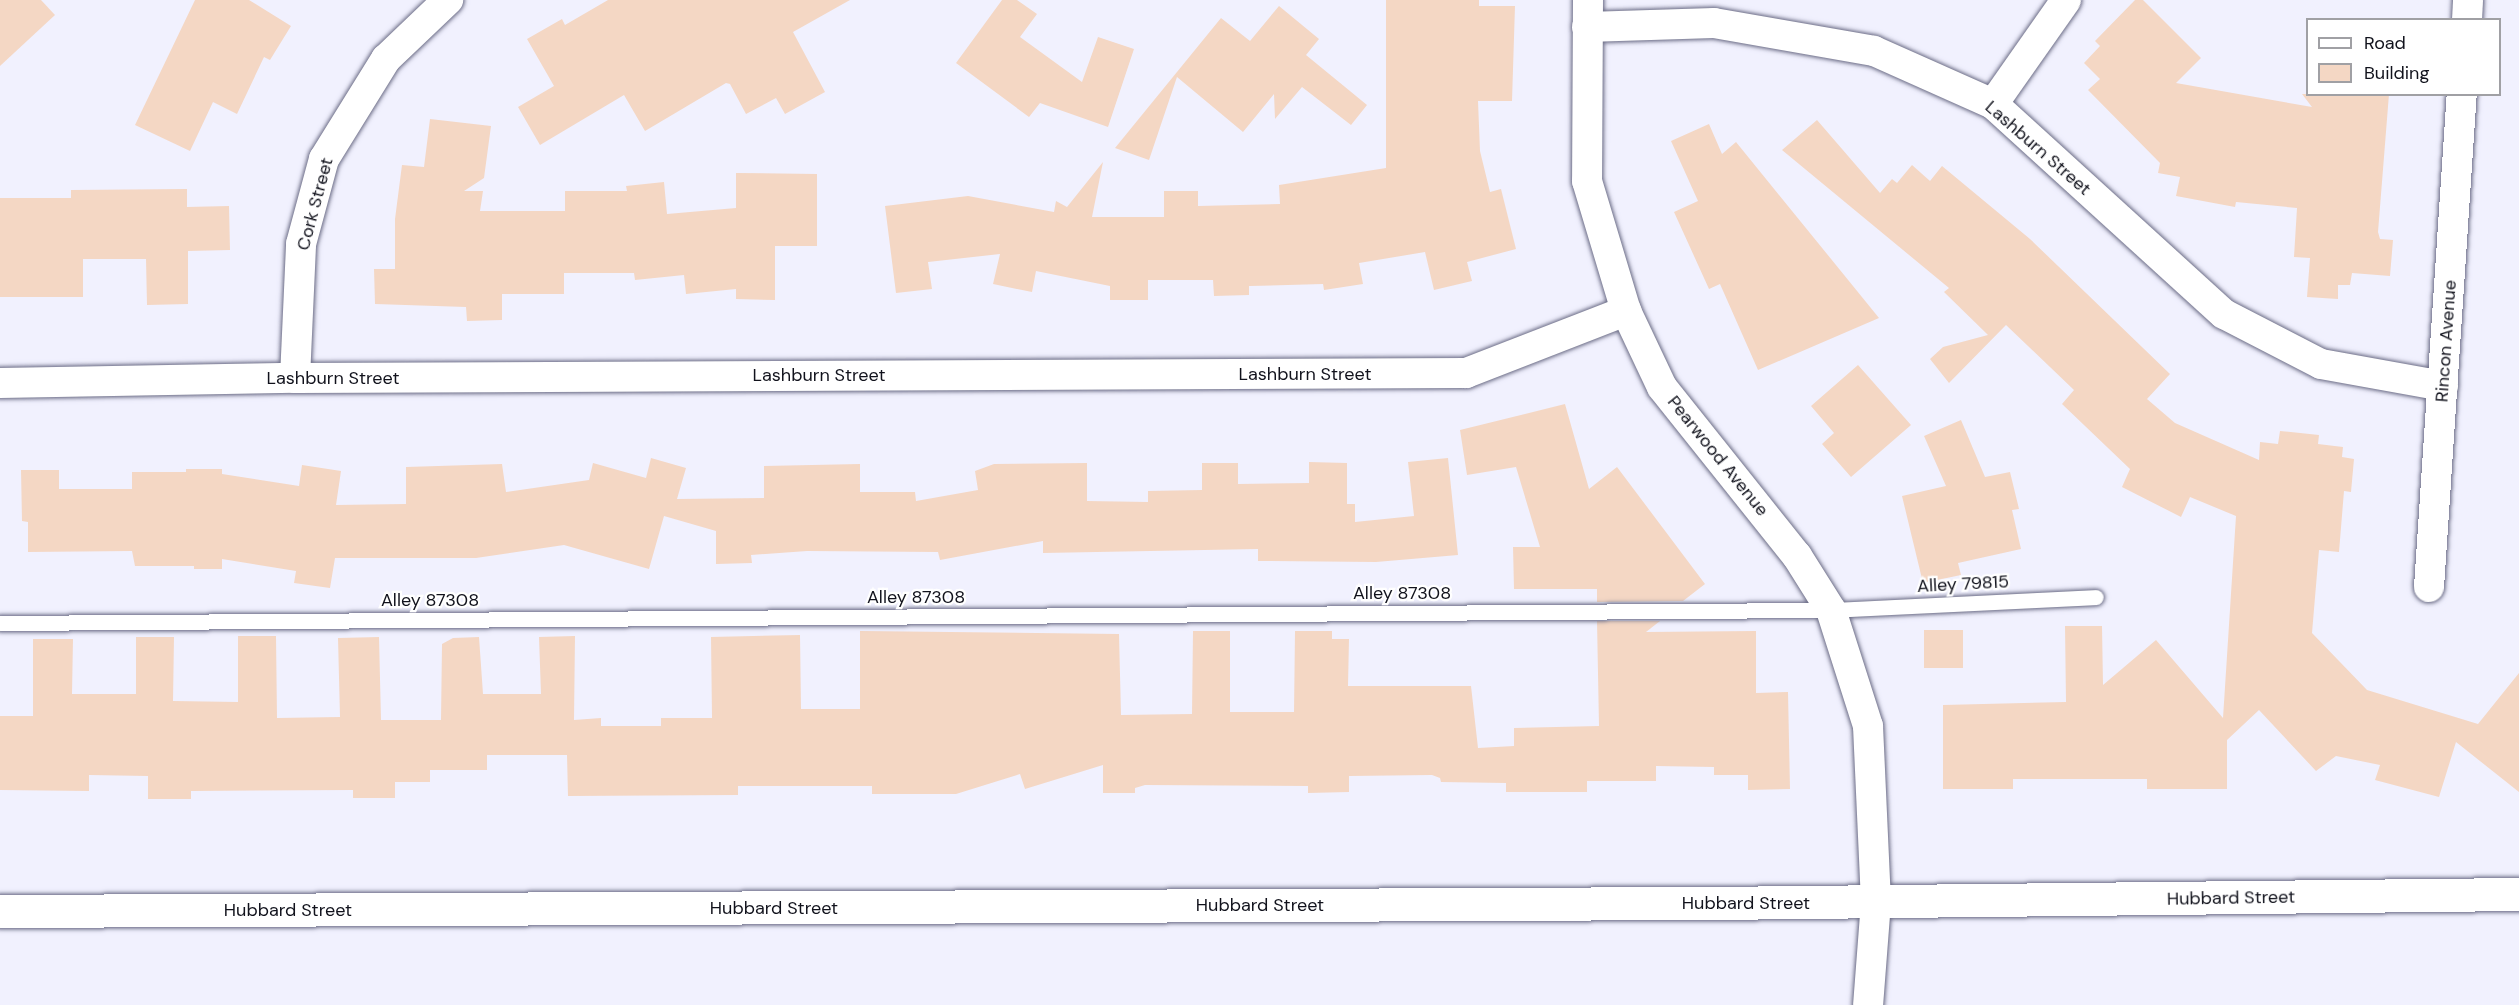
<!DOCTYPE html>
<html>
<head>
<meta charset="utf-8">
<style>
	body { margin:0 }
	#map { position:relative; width:2519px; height:1005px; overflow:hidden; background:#f1f1fe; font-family:"DM Sans",sans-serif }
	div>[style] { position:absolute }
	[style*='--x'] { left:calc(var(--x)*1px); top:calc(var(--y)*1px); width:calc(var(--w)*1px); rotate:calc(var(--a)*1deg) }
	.building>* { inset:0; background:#f4d7c4; transform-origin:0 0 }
	.roads { filter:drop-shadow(0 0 2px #6b6c86) drop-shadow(0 0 2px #6b6c86) }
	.service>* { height:15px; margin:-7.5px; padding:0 7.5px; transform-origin:7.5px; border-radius:7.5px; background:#fff }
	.minor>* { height:30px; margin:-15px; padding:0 15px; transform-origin:15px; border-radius:15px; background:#fff }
	.secondary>* { height:33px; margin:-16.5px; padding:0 16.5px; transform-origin:16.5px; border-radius:16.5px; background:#fff }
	span { translate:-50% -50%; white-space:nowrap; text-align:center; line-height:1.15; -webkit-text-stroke:4.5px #fff; paint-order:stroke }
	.street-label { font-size:18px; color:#11121c }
	.legend { position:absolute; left:2306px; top:18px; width:195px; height:78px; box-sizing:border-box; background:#fff; border:2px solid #a0a0a4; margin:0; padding:8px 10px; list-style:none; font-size:18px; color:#11121c }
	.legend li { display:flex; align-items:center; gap:12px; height:30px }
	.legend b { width:30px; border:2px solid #a0a0a4 }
</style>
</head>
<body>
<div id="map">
	<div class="building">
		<div style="clip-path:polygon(0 0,41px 0,55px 15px,0 66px)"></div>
		<div style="clip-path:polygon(195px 0,249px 0,291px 26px,270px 60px,264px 57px,237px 114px,213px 102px,190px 151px,135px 125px)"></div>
		<div style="clip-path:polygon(608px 0,850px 0,793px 32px,825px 92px,785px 114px,776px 98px,746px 114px,730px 84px,726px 83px,645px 131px,624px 95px,540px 145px,518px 107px,554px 86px,527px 39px,562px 19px,565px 25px)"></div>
		<div style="clip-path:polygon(1002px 0,1017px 0,1037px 14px,1020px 37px,1082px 82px,1098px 37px,1134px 49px,1108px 127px,1040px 103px,1029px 117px,956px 63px)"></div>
		<div style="clip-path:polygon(1386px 0,1479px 0,1479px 6px,1515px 6px,1512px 101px,1478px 101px,1480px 151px,1490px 192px,1501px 189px,1516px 249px,1467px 262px,1472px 281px,1434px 290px,1425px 252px,1359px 263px,1363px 284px,1324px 290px,1323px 284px,1249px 286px,1249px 295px,1214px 296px,1213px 280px,1148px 280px,1148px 300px,1110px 300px,1110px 286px,1036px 271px,1032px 292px,993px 284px,1000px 254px,928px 262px,932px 289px,896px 293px,885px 206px,968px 196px,1054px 212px,1056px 201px,1067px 207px,1103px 162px,1092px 217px,1164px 217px,1164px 191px,1198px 191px,1198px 206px,1280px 204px,1279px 185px,1386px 168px)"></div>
		<div style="clip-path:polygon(2135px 0,2143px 0,2201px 58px,2176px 83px,2312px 107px,2302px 94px,2389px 94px,2378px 232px,2380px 239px,2393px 240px,2390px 276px,2352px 273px,2350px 285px,2338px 285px,2338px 299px,2307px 297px,2310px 258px,2294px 257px,2297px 208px,2236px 202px,2235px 207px,2176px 196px,2180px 177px,2158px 173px,2160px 163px,2088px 90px,2100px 79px,2084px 63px,2100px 46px,2095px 41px)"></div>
		<div style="clip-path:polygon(1279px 6px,1319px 39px,1306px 55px,1367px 105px,1351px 125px,1302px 87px,1275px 119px,1274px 94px,1243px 132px,1177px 77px,1149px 160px,1115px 148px,1221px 18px,1250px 41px)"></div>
		<div style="clip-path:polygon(430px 119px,491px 126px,484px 178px,464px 191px,483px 191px,480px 211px,565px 211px,565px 191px,627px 191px,626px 186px,664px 182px,667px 214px,736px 208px,736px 173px,817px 174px,817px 246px,775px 246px,775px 300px,736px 299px,736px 289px,686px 294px,684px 275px,635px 280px,634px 273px,564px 273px,564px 294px,502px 294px,502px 320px,467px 321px,466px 307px,375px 304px,374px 269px,395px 269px,395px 219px,402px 165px,424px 167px)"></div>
		<div style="clip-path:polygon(1817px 120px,1880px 193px,1892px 179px,1897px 183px,1912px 165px,1930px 181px,1942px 166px,2030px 239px,2170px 374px,2147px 399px,2175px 423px,2259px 460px,2260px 442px,2278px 444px,2280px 431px,2319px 435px,2318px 444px,2343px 447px,2342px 457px,2354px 459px,2351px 492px,2344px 491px,2339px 552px,2319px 550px,2312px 633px,2367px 690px,2478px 724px,2519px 673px,2519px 792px,2456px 742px,2439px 797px,2375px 780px,2380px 765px,2336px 756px,2316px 771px,2259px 710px,2227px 740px,2227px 789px,2147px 789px,2147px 779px,2013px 779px,2013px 789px,1943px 789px,1943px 705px,2066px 702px,2065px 626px,2102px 626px,2103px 685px,2156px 640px,2223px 718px,2236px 516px,2190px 497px,2181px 517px,2122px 487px,2130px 469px,2062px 404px,2074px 390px,2006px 325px,1949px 383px,1930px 359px,1943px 347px,1988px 335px,1944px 292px,1949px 288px,1782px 150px)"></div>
		<div style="clip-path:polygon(1709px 124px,1722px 154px,1736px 142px,1879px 318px,1758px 370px,1720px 284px,1709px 289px,1674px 212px,1698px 201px,1671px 141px)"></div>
		<div style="clip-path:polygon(187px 189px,187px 207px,229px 206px,230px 250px,188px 251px,188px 304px,147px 305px,146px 259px,83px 259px,83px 297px,0 297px,0 198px,71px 198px,71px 190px)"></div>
		<div style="clip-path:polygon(1858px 365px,1911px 425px,1851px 477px,1822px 444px,1834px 433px,1811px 406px)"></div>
		<div style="clip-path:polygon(1565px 404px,1589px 489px,1617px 467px,1705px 584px,1683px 601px,1597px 602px,1597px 589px,1514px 589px,1513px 547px,1540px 547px,1516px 467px,1467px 475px,1460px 430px)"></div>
		<div style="clip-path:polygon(1961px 420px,1985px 477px,2010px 472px,2019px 509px,2012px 510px,2021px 549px,1958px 563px,1961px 575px,1923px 583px,1902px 496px,1946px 486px,1924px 436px)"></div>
		<div style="clip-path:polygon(651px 458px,686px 468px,677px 499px,764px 498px,764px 466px,860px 464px,860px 492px,915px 492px,916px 501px,978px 490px,975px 471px,994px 464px,1087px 463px,1087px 501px,1148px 502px,1148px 491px,1202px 490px,1202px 463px,1238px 463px,1238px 484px,1309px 483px,1309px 462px,1347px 463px,1347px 504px,1355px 504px,1355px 522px,1414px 516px,1408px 462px,1448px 458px,1458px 555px,1376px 562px,1258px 561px,1258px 549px,1043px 553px,1043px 541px,940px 560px,938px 552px,807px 551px,751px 555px,752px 563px,716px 564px,716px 531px,664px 516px,649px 569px,564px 545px,476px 558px,335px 558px,330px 588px,294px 583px,296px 571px,222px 559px,222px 569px,194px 569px,194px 566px,135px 566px,132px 551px,28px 552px,28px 522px,22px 521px,21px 470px,59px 470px,59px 489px,132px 489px,132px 472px,186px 472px,186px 469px,222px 469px,222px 474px,299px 486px,302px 465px,341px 471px,336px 505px,406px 504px,406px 467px,502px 464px,506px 492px,589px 480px,593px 463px,646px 478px)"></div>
		<div style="clip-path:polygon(1597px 621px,1660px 621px,1646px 632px,1756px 631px,1756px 693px,1788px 692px,1790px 789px,1748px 790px,1748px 775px,1714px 775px,1714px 767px,1656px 766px,1656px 781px,1587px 781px,1587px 792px,1506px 792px,1506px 783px,1441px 782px,1440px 778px,1432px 775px,1349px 776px,1349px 792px,1308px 793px,1308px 786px,1145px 785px,1135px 788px,1135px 793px,1103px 793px,1103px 765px,1025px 789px,1020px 774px,956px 794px,872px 794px,872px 786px,738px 786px,738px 795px,568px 796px,567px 755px,487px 755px,487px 770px,430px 770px,430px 782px,395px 782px,395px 798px,353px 798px,353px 790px,191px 791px,191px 799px,148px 799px,148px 776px,89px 775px,89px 791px,0 790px,0 716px,33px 716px,33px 639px,73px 639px,72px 694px,136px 694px,136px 637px,174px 637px,173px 701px,238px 702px,238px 636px,276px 636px,277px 718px,340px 717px,338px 638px,379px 637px,381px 720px,441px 720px,442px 644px,453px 638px,479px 637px,483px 694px,541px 694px,539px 637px,575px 636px,574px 720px,601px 718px,601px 726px,661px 726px,661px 718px,712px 718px,711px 637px,800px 635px,801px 709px,860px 709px,860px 631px,1119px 634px,1121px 715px,1192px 714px,1193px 631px,1230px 631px,1230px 712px,1294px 712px,1295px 631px,1332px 631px,1332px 639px,1349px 639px,1348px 686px,1471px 686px,1478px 748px,1514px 746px,1514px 728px,1599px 726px)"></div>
		<div style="left:1963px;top:630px;width:38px;height:39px;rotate:90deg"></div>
	</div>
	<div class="roads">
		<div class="service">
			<div style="--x:0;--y:623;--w:1831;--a:-0.41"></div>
			<div style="--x:1831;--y:610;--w:265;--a:-2.8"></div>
		</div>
		<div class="minor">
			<div style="--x:1588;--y:0;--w:181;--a:90.3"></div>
			<div style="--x:1587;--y:181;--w:136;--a:73.3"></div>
			<div style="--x:1626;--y:311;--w:84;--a:64.7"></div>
			<div style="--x:1662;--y:387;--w:216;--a:51.4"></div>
			<div style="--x:1797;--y:556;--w:64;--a:57.8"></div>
			<div style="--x:1831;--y:610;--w:122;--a:72.3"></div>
			<div style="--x:1868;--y:726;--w:176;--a:87.4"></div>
			<div style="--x:1876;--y:902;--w:103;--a:94.4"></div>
			<div style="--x:2467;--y:20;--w:20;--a:-87"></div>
			<div style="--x:1587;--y:27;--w:127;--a:-1.8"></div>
			<div style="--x:1714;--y:23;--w:162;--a:9.9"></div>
			<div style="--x:1874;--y:51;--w:130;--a:24"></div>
			<div style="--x:1993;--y:104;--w:312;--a:42.3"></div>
			<div style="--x:2224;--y:314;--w:109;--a:27.3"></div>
			<div style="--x:2321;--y:364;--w:124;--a:10.2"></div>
			<div style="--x:1993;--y:104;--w:127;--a:-54.9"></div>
			<div style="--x:295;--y:378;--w:134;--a:-87.4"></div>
			<div style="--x:301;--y:244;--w:88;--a:-74.9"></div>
			<div style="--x:324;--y:159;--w:118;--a:-58.2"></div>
			<div style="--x:386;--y:59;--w:86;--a:-43.6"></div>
			<div style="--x:0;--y:383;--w:295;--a:-1"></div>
			<div style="--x:295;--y:378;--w:1171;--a:-0.24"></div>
			<div style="--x:1466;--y:373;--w:172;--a:-21.2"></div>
			<div style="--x:2429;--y:587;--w:494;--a:-86.2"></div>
		</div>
		<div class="secondary">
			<div style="--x:0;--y:911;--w:1714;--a:-0.27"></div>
			<div style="--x:1714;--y:903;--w:805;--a:-0.64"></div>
		</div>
	</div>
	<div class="street-label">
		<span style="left:2038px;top:148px;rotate:41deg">Lashburn Street</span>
		<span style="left:315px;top:204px;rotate:-75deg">Cork Street</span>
		<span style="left:2446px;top:341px;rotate:-86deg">Rincon Avenue</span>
		<span style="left:1305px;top:374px">Lashburn Street</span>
		<span style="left:819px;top:375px">Lashburn Street</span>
		<span style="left:333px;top:378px">Lashburn Street</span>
		<span style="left:1718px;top:456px;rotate:51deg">Pearwood Avenue</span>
		<span style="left:1963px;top:584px;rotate:-3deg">Alley 79815</span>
		<span style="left:1402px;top:593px">Alley 87308</span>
		<span style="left:916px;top:597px">Alley 87308</span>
		<span style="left:430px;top:600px">Alley 87308</span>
		<span style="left:2231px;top:898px;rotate:-1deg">Hubbard Street</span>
		<span style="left:1746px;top:903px">Hubbard Street</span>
		<span style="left:1260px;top:905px">Hubbard Street</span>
		<span style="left:774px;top:908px">Hubbard Street</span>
		<span style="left:288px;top:910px">Hubbard Street</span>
	</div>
	<ul class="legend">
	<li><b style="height:8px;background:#fff"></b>Road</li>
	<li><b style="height:16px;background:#f4d7c4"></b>Building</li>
	</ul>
</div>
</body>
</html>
